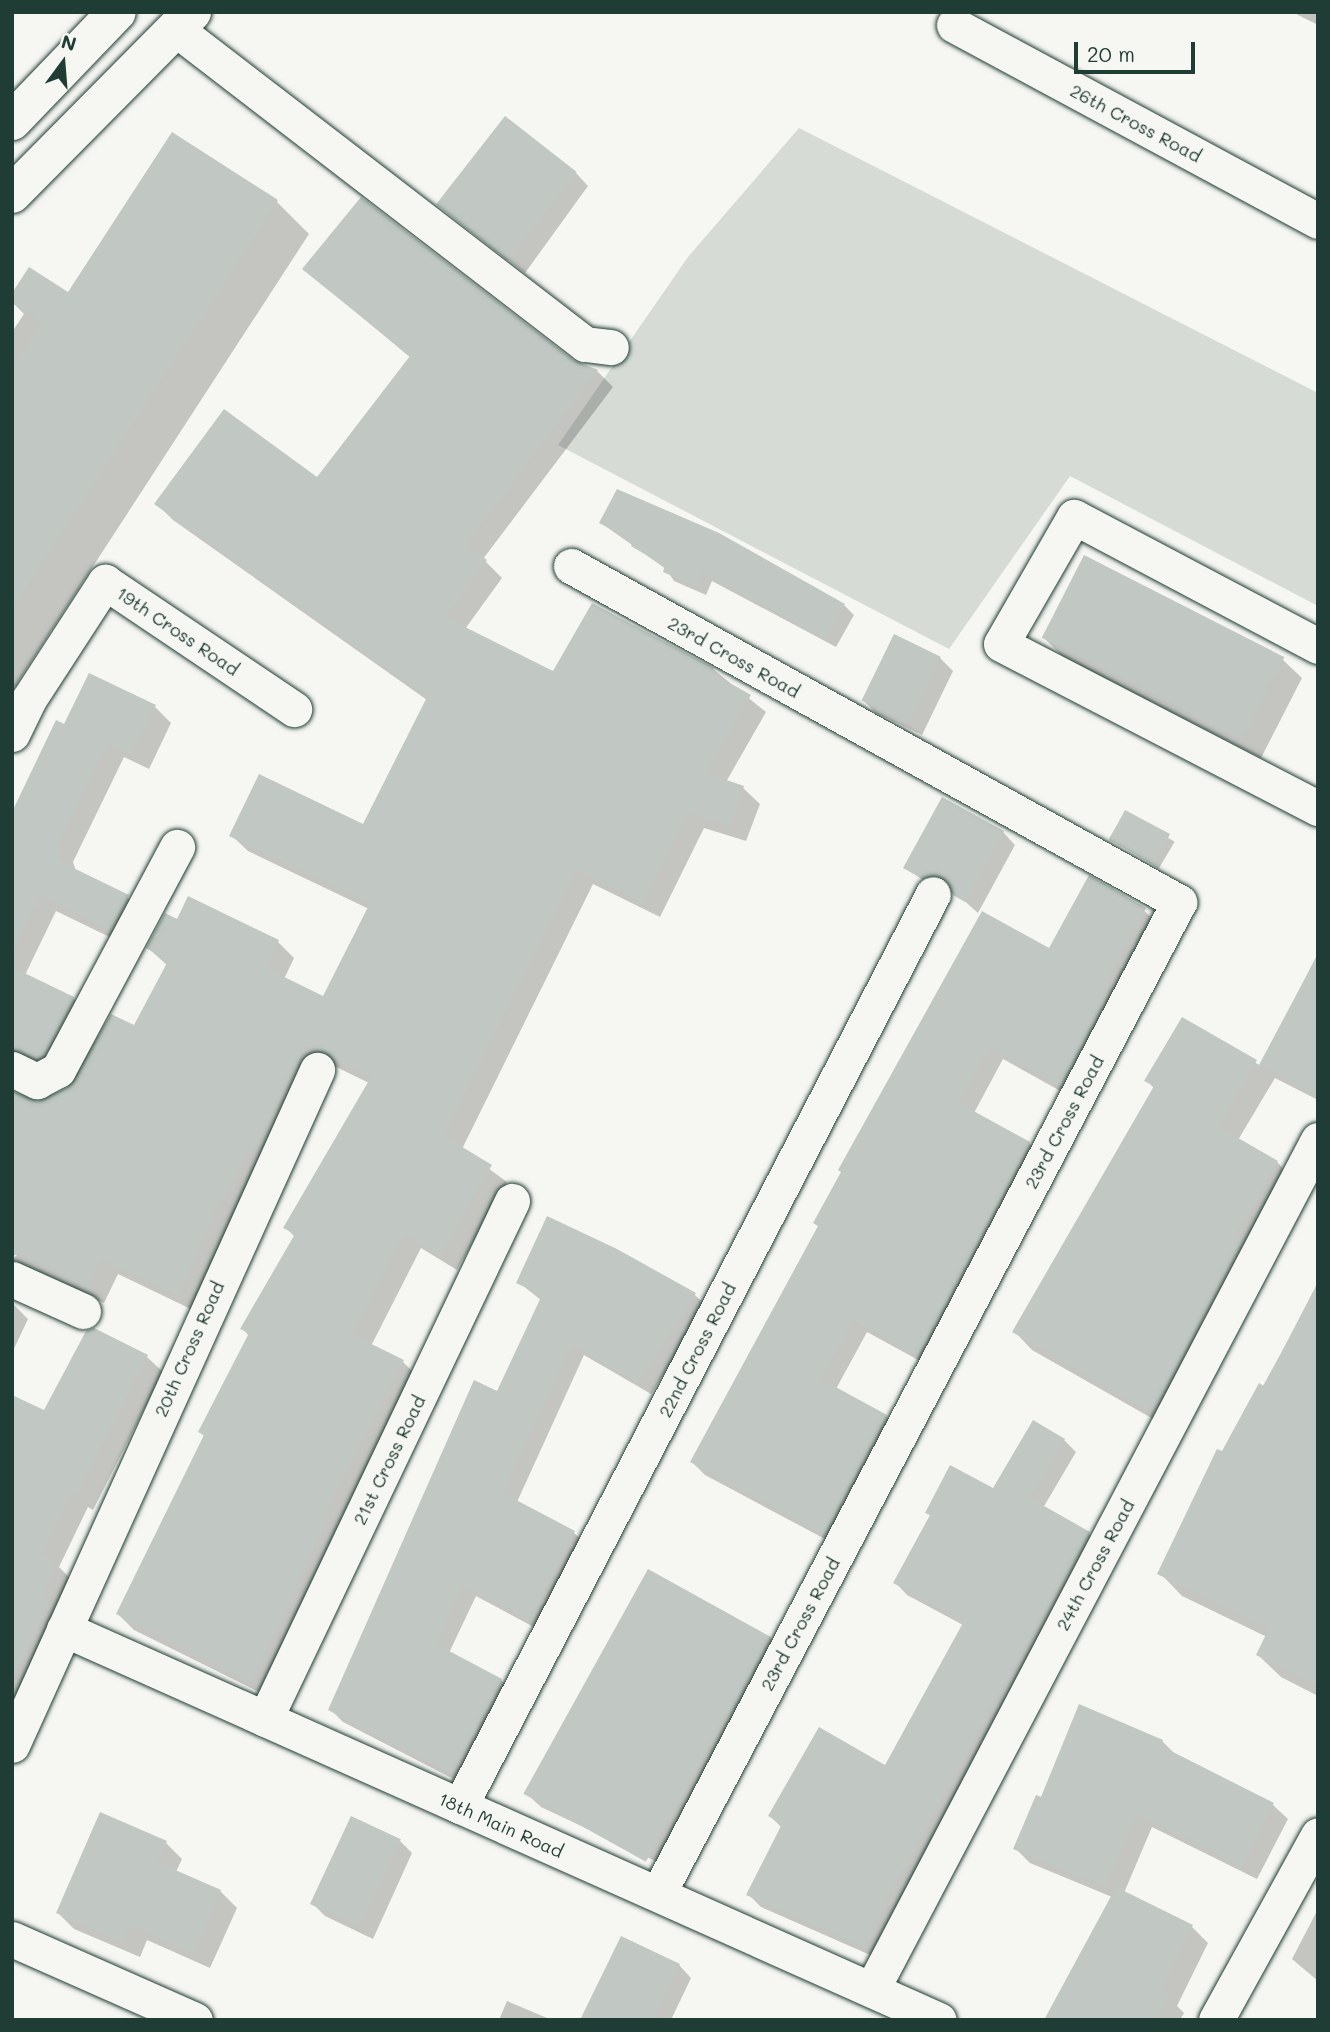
<!DOCTYPE html>
<html>
<head>
<meta charset="utf-8">
<style>
	body { margin:0 }
	#map { position:relative; width:1330px; height:2032px; overflow:hidden; background:#f6f6f2; font-family:Mali,sans-serif }
	div>[style] { position:absolute }
	[style*='--x'] { left:calc(var(--x)*1px); top:calc(var(--y)*1px); width:calc(var(--w)*1px); rotate:calc(var(--a)*1deg) }
	.green>* { inset:0; background:#d6dbd6 }
	.shadow>* { inset:0; background:#0003; transform-origin:0 0 }
	.building>* { inset:0; background:#c1c8c3; transform-origin:0 0 }
	.roads { filter:drop-shadow(0 0 2px #1f3d34) drop-shadow(0 0 2px #1f3d34) }
	.minor>* { height:35px; margin:-17.5px; padding:0 17.5px; transform-origin:17.5px; border-radius:17.5px; background:#f6f6f2 }
	.primary>* { height:38px; margin:-19px; padding:0 19px; transform-origin:19px; border-radius:19px; background:#f6f6f2 }
	span { translate:-50% -50%; white-space:nowrap; text-align:center; line-height:1.15; -webkit-text-stroke:7px #f6f6f2; paint-order:stroke }
	.street-label { font-size:18px; color:#1f3d34 }
	.frame { position:absolute; inset:0; border:14px solid #1f3d34; pointer-events:none }
	.north { position:absolute; left:28px; top:28px; width:70px; height:70px; -webkit-text-stroke:5px #f6f6f2; paint-order:stroke; rotate:16deg; font-size:19px; font-weight:700; line-height:28px; text-align:center; color:#1f3d34 }
	.north::after { content:''; display:block; margin:auto; width:24px; height:32px; background:#1f3d34; clip-path:polygon(50% 0,100% 100%,50% 72%,0 100%) }
	.scale { position:absolute; left:1074px; top:42px; width:121px; height:32px; box-sizing:border-box; border:4px solid #1f3d34; border-top:0; padding-left:9px; font-size:21px; line-height:24px; white-space:nowrap; color:#1f3d34; -webkit-text-stroke:5px #f6f6f2; paint-order:stroke }
</style>
</head>
<body>
<div id="map">
	<div class="green">
		<div style="clip-path:polygon(799px 128px,1318px 393px,1318px 606px,1070px 476px,949px 649px,558px 445px,688px 257px)"></div>
	</div>
	<div class="shadow">
		<div style="clip-path:polygon(1292px 12px,1318px 12px,1318px 25px)"></div>
		<div style="clip-path:polygon(172px 134px,277px 202px,309px 234px,12px 691px,12px 332px,24px 314px,12px 302px,68px 294px)"></div>
		<div style="clip-path:polygon(576px 173px,588px 186px,525px 273px,442px 207px)"></div>
		<div style="clip-path:polygon(304px 269px,572px 361px,597px 371px,613px 387px,483px 559px,502px 578px,465px 629px,553px 673px,713px 669px,766px 712px,726px 782px,743px 788px,760px 804px,746px 841px,704px 828px,660px 917px,593px 884px,462px 1149px,507px 1182px,457px 1270px,421px 1248px,371px 1346px,403px 1362px,419px 1378px,269px 1697px,134px 1630px,118px 1614px,205px 1437px,200px 1432px,249px 1336px,242px 1328px,295px 1237px,285px 1227px,369px 1083px,322px 1060px,195px 1311px,118px 1274px,104px 1303px,49px 1276px,47px 1280px,12px 1285px,12px 1259px,17px 1255px,12px 1255px,12px 1093px,29px 1101px,47px 1101px,77px 1081px,135px 1028px,168px 966px,148px 948px,178px 921px,189px 899px,278px 942px,294px 958px,284px 979px,324px 998px,369px 909px,248px 851px,231px 835px,364px 826px,427px 700px,173px 520px,157px 504px,317px 480px,411px 358px)"></div>
		<div style="clip-path:polygon(601px 523px,844px 605px,854px 615px,836px 647px,712px 581px,706px 595px,674px 581px,666px 569px)"></div>
		<div style="clip-path:polygon(1085px 558px,1283px 660px,1302px 678px,1261px 758px,1062px 656px,1044px 638px)"></div>
		<div style="clip-path:polygon(940px 658px,953px 671px,922px 735px,876px 713px,864px 701px)"></div>
		<div style="clip-path:polygon(155px 707px,171px 723px,149px 769px,124px 757px,73px 862px,76px 871px,127px 897px,144px 913px,126px 945px,56px 911px,25px 975px,73px 998px,89px 1014px,59px 1071px,12px 1074px,12px 815px,65px 727px)"></div>
		<div style="left:1125px;top:812px;width:58px;height:31px;rotate:31deg"></div>
		<div style="clip-path:polygon(1003px 832px,1015px 845px,978px 913px,951px 889px,935px 889px,905px 867px)"></div>
		<div style="clip-path:polygon(1134px 902px,1158px 923px,1073px 1098px,1003px 1059px,974px 1113px,1029px 1143px,1042px 1156px,931px 1367px,867px 1332px,836px 1389px,886px 1416px,899px 1429px,838px 1546px,705px 1475px,692px 1462px,819px 1227px,815px 1223px,1050px 950px)"></div>
		<div style="clip-path:polygon(1318px 953px,1318px 1100px,1275px 1078px,1238px 1140px,1277px 1162px,1294px 1180px,1169px 1428px,1032px 1350px,1015px 1332px,1155px 1089px,1146px 1080px,1182px 1019px,1261px 1066px)"></div>
		<div style="clip-path:polygon(518px 1282px,695px 1295px,707px 1307px,651px 1394px,584px 1355px,517px 1502px,574px 1533px,587px 1545px,543px 1632px,476px 1596px,449px 1653px,501px 1680px,514px 1693px,465px 1785px,343px 1722px,330px 1709px,498px 1394px,541px 1300px)"></div>
		<div style="clip-path:polygon(1318px 1286px,1318px 1696px,1281px 1677px,1258px 1655px,1267px 1637px,1182px 1596px,1160px 1573px)"></div>
		<div style="clip-path:polygon(12px 1303px,28px 1319px,12px 1353px)"></div>
		<div style="clip-path:polygon(146px 1356px,163px 1372px,93px 1510px,88px 1507px,59px 1567px,71px 1579px,12px 1734px,12px 1488px,45px 1413px)"></div>
		<div style="clip-path:polygon(1064px 1440px,1076px 1452px,1043px 1508px,1088px 1533px,1101px 1545px,877px 1958px,761px 1907px,748px 1894px,782px 1828px,770px 1816px,885px 1767px,963px 1625px,907px 1595px,895px 1582px,931px 1516px,927px 1512px,994px 1490px)"></div>
		<div style="clip-path:polygon(649px 1572px,770px 1637px,782px 1650px,668px 1867px,541px 1807px,528px 1795px)"></div>
		<div style="clip-path:polygon(1162px 1741px,1178px 1757px,1273px 1805px,1288px 1819px,1257px 1879px,1152px 1827px,1124px 1893px,1192px 1927px,1208px 1943px,1177px 2006px,1184px 2013px,1180px 2020px,1057px 2020px,1112px 1897px,1030px 1863px,1016px 1849px,1042px 1799px)"></div>
		<div style="clip-path:polygon(400px 1841px,412px 1853px,373px 1939px,325px 1916px,313px 1904px)"></div>
		<div style="clip-path:polygon(166px 1843px,182px 1859px,176px 1872px,220px 1891px,237px 1908px,210px 1968px,147px 1940px,140px 1957px,74px 1929px,58px 1913px)"></div>
		<div style="clip-path:polygon(1318px 1909px,1318px 1981px,1292px 1959px)"></div>
		<div style="clip-path:polygon(679px 1965px,691px 1978px,671px 2020px,582px 2020px)"></div>
		<div style="clip-path:polygon(507px 2001px,552px 2020px,499px 2020px)"></div>
	</div>
	<div class="building">
		<div style="left:505px;top:116px;width:91px;height:112px;rotate:38deg"></div>
		<div style="clip-path:polygon(172px 132px,278px 200px,12px 609px,12px 367px,42px 322px,12px 303px,12px 293px,29px 267px,68px 292px)"></div>
		<div style="clip-path:polygon(361px 197px,573px 360px,598px 370px,466px 545px,487px 560px,445px 617px,553px 671px,592px 603px,714px 668px,712px 673px,751px 695px,706px 773px,744px 786px,730px 826px,688px 812px,643px 902px,577px 869px,444px 1136px,492px 1165px,440px 1255px,404px 1233px,353px 1335px,404px 1360px,326px 1510px,330px 1513px,252px 1682px,116px 1614px,204px 1435px,198px 1432px,249px 1333px,240px 1329px,295px 1234px,283px 1228px,371px 1077px,306px 1045px,253px 1154px,248px 1152px,223px 1201px,220px 1200px,179px 1296px,101px 1259px,88px 1288px,12px 1251px,12px 1091px,38px 1101px,67px 1088px,111px 1014px,134px 1025px,168px 961px,146px 948px,165px 913px,177px 919px,188px 896px,279px 940px,266px 968px,323px 996px,370px 903px,229px 836px,259px 774px,363px 824px,427px 697px,154px 504px,224px 409px,317px 477px,410px 356px,302px 269px)"></div>
		<div style="clip-path:polygon(617px 489px,719px 533px,845px 604px,826px 639px,702px 572px,696px 586px,663px 572px,665px 566px,631px 546px,634px 541px,599px 523px)"></div>
		<div style="left:1084px;top:555px;width:225px;height:93px;rotate:27deg"></div>
		<div style="left:894px;top:634px;width:52px;height:74px;rotate:26deg"></div>
		<div style="clip-path:polygon(89px 673px,156px 705px,132px 754px,108px 742px,57px 847px,63px 849px,57px 860px,129px 895px,110px 930px,40px 896px,12px 951px,12px 812px,56px 720px,64px 724px)"></div>
		<div style="clip-path:polygon(942px 797px,1004px 831px,965px 902px,953px 895px,943px 877px,921px 878px,903px 868px)"></div>
		<div style="left:1125px;top:810px;width:51px;height:34px;rotate:28deg"></div>
		<div style="clip-path:polygon(1089px 875px,1146px 908px,1106px 982px,1110px 984px,1060px 1086px,990px 1047px,959px 1103px,1030px 1142px,918px 1356px,853px 1320px,821px 1379px,887px 1415px,824px 1534px,690px 1462px,818px 1226px,813px 1223px,841px 1172px,838px 1170px,982px 911px,1049px 948px)"></div>
		<div style="clip-path:polygon(1318px 954px,1318px 1096px,1259px 1065px)"></div>
		<div style="clip-path:polygon(12px 967px,74px 997px,43px 1055px,37px 1058px,12px 1049px)"></div>
		<div style="clip-path:polygon(1182px 1017px,1257px 1060px,1219px 1127px,1278px 1161px,1235px 1235px,1243px 1239px,1151px 1412px,1012px 1332px,1154px 1086px,1144px 1081px)"></div>
		<div style="clip-path:polygon(547px 1216px,617px 1249px,696px 1293px,638px 1383px,572px 1344px,503px 1493px,575px 1531px,531px 1621px,463px 1585px,436px 1644px,502px 1679px,452px 1774px,328px 1710px,474px 1380px,497px 1391px,542px 1295px,516px 1283px)"></div>
		<div style="clip-path:polygon(1318px 1282px,1318px 1686px,1256px 1655px,1269px 1628px,1157px 1574px,1217px 1449px,1222px 1451px,1259px 1383px,1264px 1386px)"></div>
		<div style="clip-path:polygon(94px 1328px,148px 1355px,77px 1495px,72px 1492px,40px 1556px,56px 1561px,43px 1599px,49px 1602px,12px 1683px,12px 1395px,44px 1410px,86px 1331px)"></div>
		<div style="clip-path:polygon(1033px 1420px,1065px 1439px,1030px 1498px,1090px 1532px,888px 1895px,865px 1947px,746px 1895px,782px 1824px,768px 1816px,819px 1727px,885px 1765px,964px 1621px,893px 1583px,930px 1515px,925px 1513px,950px 1465px,993px 1488px)"></div>
		<div style="left:648px;top:1569px;width:140px;height:257px;rotate:29deg"></div>
		<div style="clip-path:polygon(1079px 1704px,1163px 1740px,1161px 1746px,1274px 1803px,1242px 1866px,1137px 1813px,1106px 1887px,1013px 1849px,1036px 1795px,1041px 1797px)"></div>
		<div style="clip-path:polygon(100px 1812px,167px 1841px,157px 1862px,221px 1890px,194px 1953px,130px 1925px,123px 1942px,56px 1913px)"></div>
		<div style="left:351px;top:1816px;width:55px;height:97px;rotate:25deg"></div>
		<div style="clip-path:polygon(1116px 1887px,1193px 1925px,1160px 1991px,1169px 1996px,1157px 2020px,1044px 2020px)"></div>
		<div style="clip-path:polygon(621px 1936px,680px 1964px,653px 2020px,580px 2020px)"></div>
	</div>
	<div class="roads">
		<div class="minor">
			<div style="--x:954;--y:25;--w:413;--a:28.3"></div>
			<div style="--x:177;--y:30;--w:515;--a:37.58"></div>
			<div style="--x:585;--y:344;--w:26;--a:7"></div>
			<div style="--x:571;--y:566;--w:695;--a:28.93"></div>
			<div style="--x:1179;--y:902;--w:1120;--a:117.71"></div>
			<div style="--x:1318;--y:646;--w:276;--a:-152.1"></div>
			<div style="--x:1074;--y:517;--w:146;--a:119.9"></div>
			<div style="--x:1001;--y:644;--w:357;--a:27.4"></div>
			<div style="--x:12;--y:734;--w:39;--a:-64"></div>
			<div style="--x:29;--y:699;--w:140;--a:-57"></div>
			<div style="--x:105;--y:582;--w:228;--a:33.9"></div>
			<div style="--x:12;--y:1069;--w:28;--a:26"></div>
			<div style="--x:37;--y:1081;--w:24;--a:-28"></div>
			<div style="--x:58;--y:1070;--w:253;--a:-61.9"></div>
			<div style="--x:12;--y:1279;--w:78;--a:24.3"></div>
			<div style="--x:64;--y:1629;--w:958;--a:24.08"></div>
			<div style="--x:265;--y:1719;--w:574;--a:-64.51"></div>
			<div style="--x:12;--y:1745;--w:741;--a:-65.68"></div>
			<div style="--x:460;--y:1806;--w:1027;--a:-62.59"></div>
			<div style="--x:12;--y:1939;--w:200;--a:23.9"></div>
			<div style="--x:872;--y:1989;--w:959;--a:-62.29"></div>
			<div style="--x:1216;--y:2020;--w:211;--a:-61.1"></div>
		</div>
		<div class="primary">
			<div style="--x:12;--y:121;--w:151;--a:-46.1"></div>
			<div style="--x:12;--y:194;--w:256;--a:-45.3"></div>
		</div>
	</div>
	<div class="street-label">
		<span style="left:1136px;top:123px;rotate:28deg">26th Cross Road</span>
		<span style="left:178px;top:631px;rotate:34deg">19th Cross Road</span>
		<span style="left:734px;top:657px;rotate:29deg">23rd Cross Road</span>
		<span style="left:1064px;top:1122px;rotate:-62deg">23rd Cross Road</span>
		<span style="left:189px;top:1349px;rotate:-66deg">20th Cross Road</span>
		<span style="left:697px;top:1350px;rotate:-63deg">22nd Cross Road</span>
		<span style="left:389px;top:1460px;rotate:-64deg">21st Cross Road</span>
		<span style="left:1095px;top:1565px;rotate:-62deg">24th Cross Road</span>
		<span style="left:800px;top:1624px;rotate:-62deg">23rd Cross Road</span>
		<span style="left:501px;top:1825px;rotate:24deg">18th Main Road</span>
	</div>
	<div class="frame"></div>
	<div class="north">N</div>
	<div class="scale">20 m</div>
</div>
</body>
</html>
